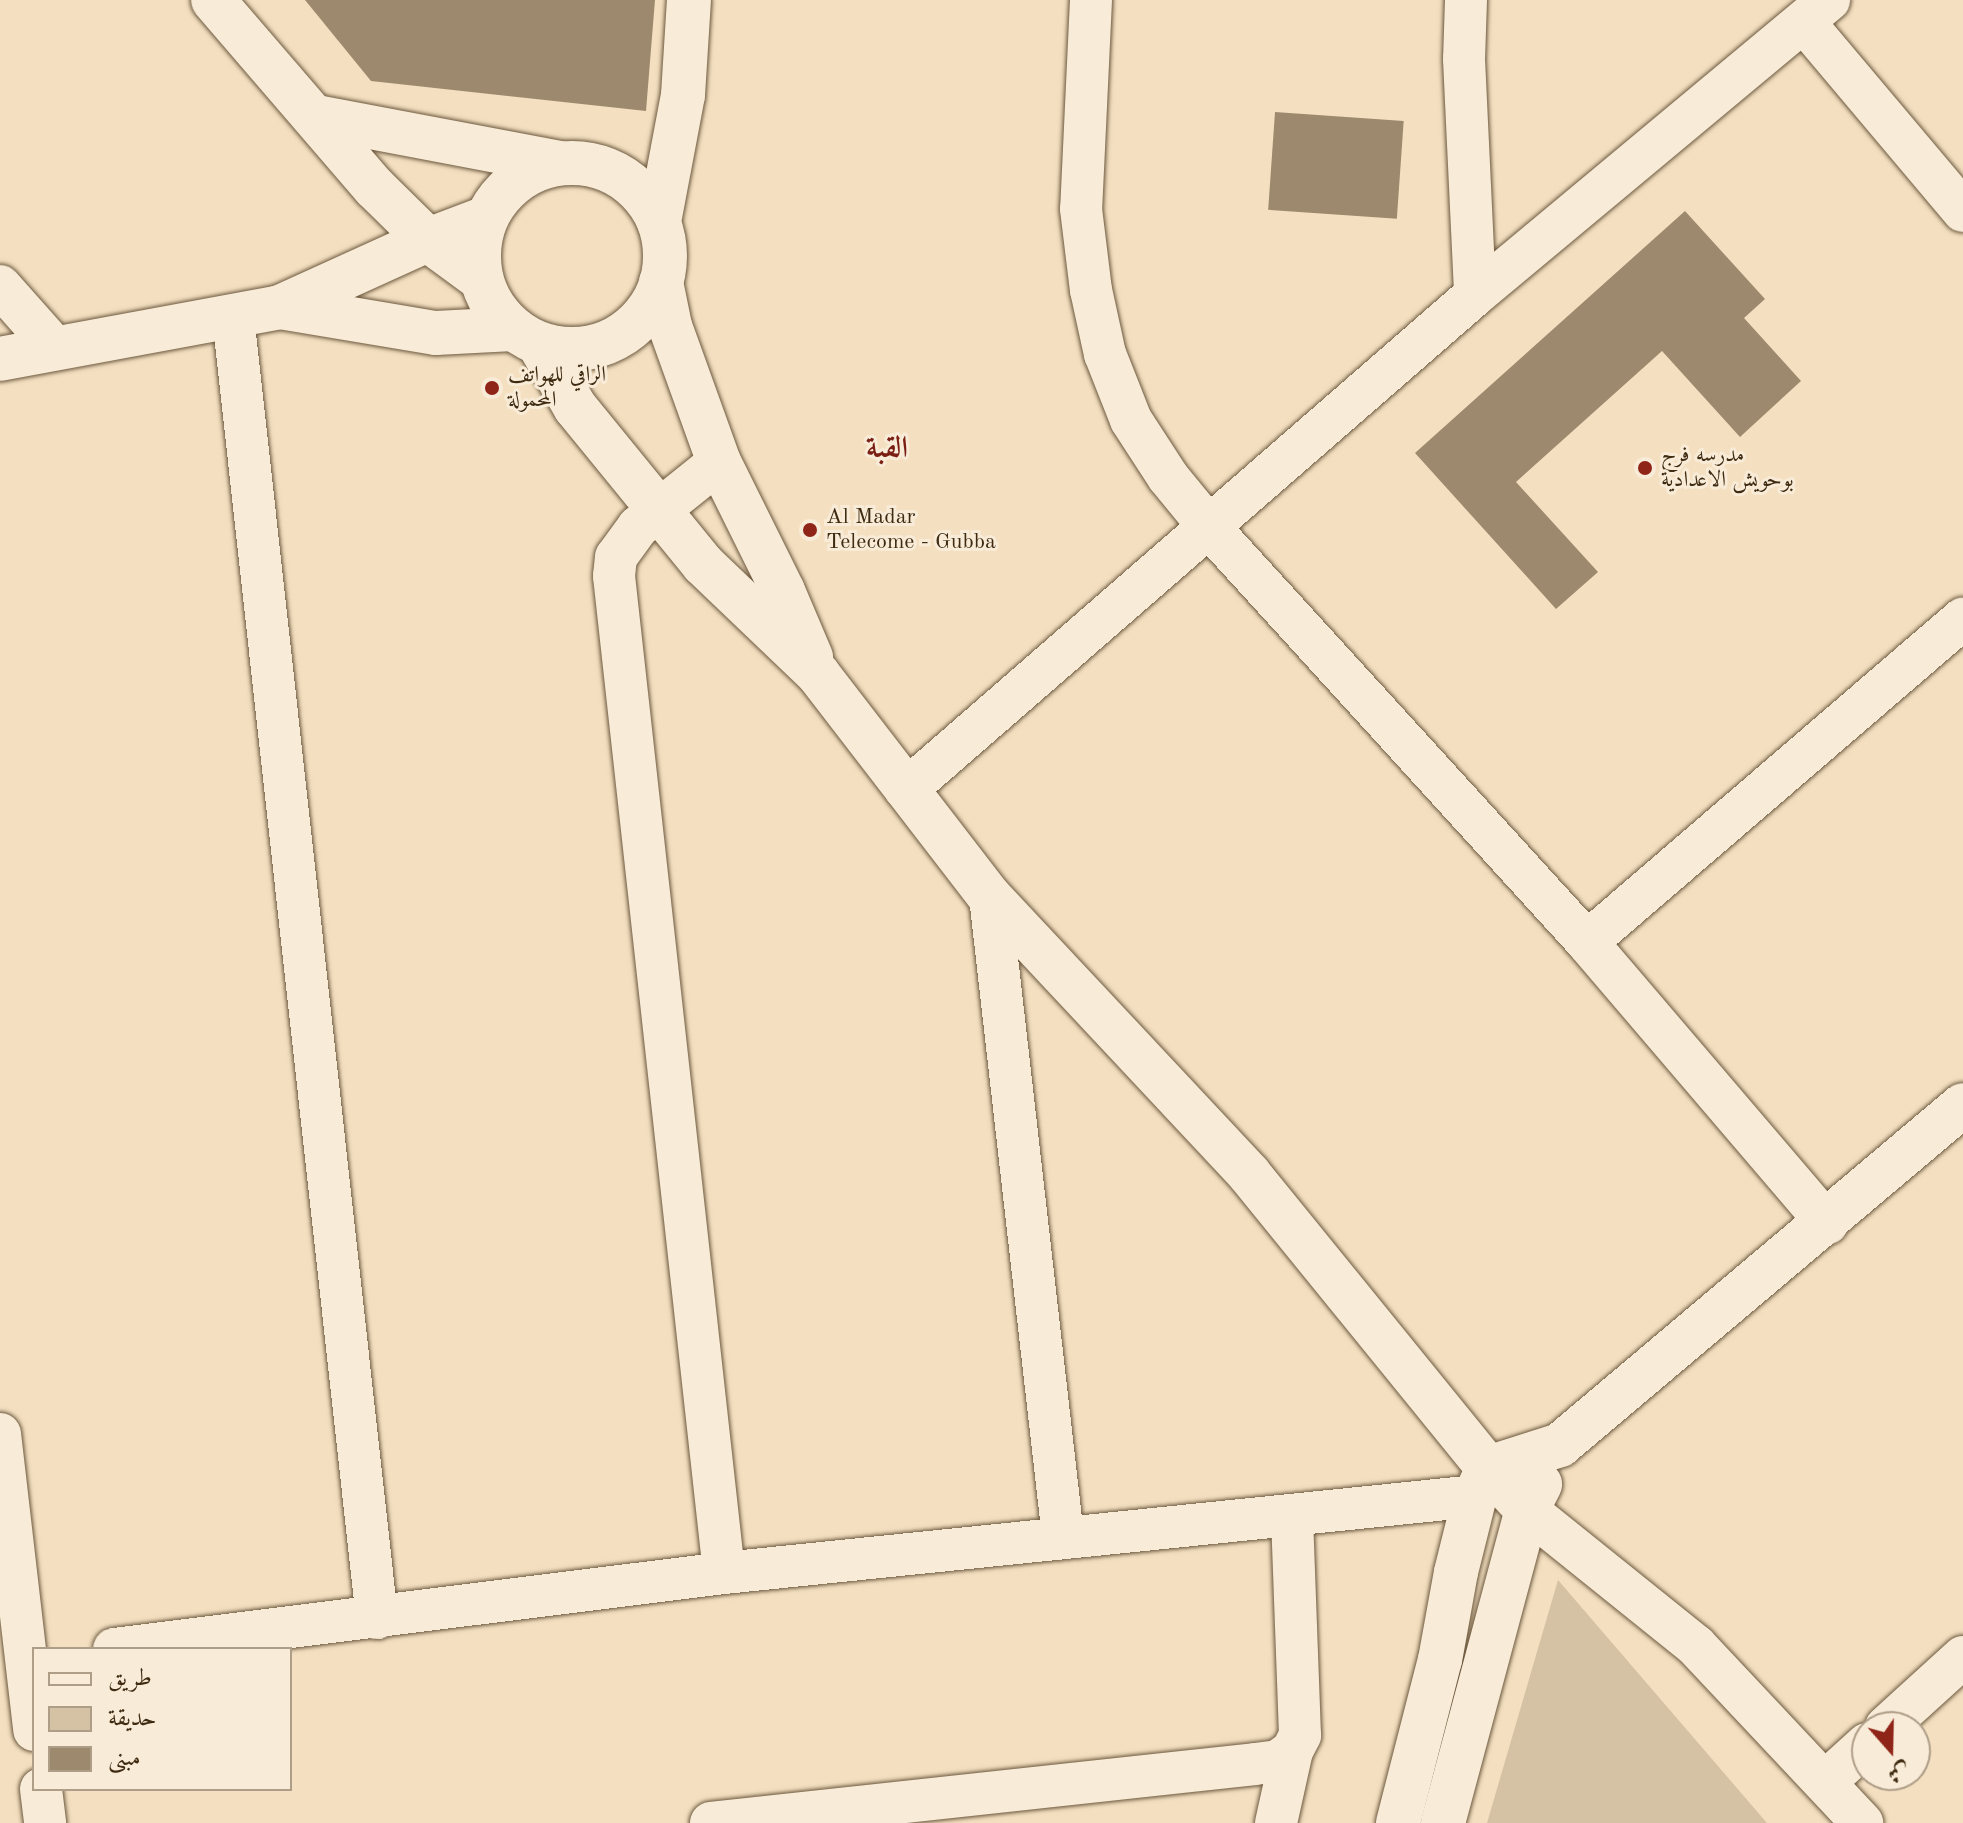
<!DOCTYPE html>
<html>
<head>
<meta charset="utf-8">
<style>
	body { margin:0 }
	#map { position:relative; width:1963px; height:1823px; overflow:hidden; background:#f4e0c1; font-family:"Old Standard TT",Amiri,serif }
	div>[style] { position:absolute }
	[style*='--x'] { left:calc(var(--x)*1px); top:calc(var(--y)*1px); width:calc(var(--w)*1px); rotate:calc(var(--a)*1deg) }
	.green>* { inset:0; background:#d5c1a3 }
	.building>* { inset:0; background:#9d896d; transform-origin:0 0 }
	.roads { filter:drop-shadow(0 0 2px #6c583e) drop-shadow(0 0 2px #6c583e) }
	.minor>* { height:42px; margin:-21px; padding:0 21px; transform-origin:21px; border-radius:21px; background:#f8ebd7 }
	.tertiary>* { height:44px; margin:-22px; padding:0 22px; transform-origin:22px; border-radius:22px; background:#f8ebd7 }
	.secondary>* { height:44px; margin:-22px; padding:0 22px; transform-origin:22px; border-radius:22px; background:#f8ebd7 }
	.secondary>.ring { margin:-22px; padding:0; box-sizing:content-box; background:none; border:44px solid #f8ebd7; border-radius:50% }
	.dots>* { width:22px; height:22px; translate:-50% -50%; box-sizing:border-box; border:4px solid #f8ebd7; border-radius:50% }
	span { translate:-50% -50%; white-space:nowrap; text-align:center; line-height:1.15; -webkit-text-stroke:6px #f8ebd7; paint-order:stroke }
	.poi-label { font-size:22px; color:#3f2b12 }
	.left { translate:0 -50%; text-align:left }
	.district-label { font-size:30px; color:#7a1f14; font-weight:700 }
	.legend { position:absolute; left:32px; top:1647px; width:260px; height:144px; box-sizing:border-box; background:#f8ebd7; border:2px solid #ae9e88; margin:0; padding:10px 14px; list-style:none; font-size:24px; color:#3f2b12 }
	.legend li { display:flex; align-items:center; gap:16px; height:40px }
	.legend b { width:40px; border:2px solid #ae9e88 }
	.north { position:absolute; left:1851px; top:1711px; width:80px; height:80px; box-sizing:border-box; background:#f8ebd7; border:2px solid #ae9e88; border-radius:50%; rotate:160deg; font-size:22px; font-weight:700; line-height:32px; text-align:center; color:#3f2b12 }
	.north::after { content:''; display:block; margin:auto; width:28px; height:36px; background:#8f2418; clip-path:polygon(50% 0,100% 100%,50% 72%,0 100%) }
</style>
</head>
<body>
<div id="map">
	<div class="green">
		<div style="clip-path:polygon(1558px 1580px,1767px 1823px,1487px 1823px)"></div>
	</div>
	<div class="building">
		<div style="clip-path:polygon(305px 0,655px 0,646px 111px,371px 81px)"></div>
		<div style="left:1275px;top:112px;width:129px;height:98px;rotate:4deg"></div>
		<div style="clip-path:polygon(1685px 211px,1765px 299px,1744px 318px,1801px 381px,1740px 437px,1662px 351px,1516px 482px,1598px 572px,1556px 609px,1415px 453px)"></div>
	</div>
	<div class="roads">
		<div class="minor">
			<div style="--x:1091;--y:0;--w:209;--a:92.7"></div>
			<div style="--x:1081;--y:209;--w:82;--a:83"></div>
			<div style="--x:1091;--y:290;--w:66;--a:77.7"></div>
			<div style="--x:1105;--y:354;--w:71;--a:68.5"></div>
			<div style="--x:1131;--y:420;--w:68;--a:57"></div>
			<div style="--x:1168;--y:477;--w:65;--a:50.6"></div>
			<div style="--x:1209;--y:527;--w:561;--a:47.67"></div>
			<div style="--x:1587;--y:942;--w:370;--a:49.5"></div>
			<div style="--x:1466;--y:0;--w:59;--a:91.9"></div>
			<div style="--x:1464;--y:59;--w:236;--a:87.3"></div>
			<div style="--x:1804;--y:22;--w:247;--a:49.9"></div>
			<div style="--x:0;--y:286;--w:84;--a:48.4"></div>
			<div style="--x:233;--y:316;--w:1310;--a:83.69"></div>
			<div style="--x:719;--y:462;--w:104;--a:141.3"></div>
			<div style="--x:638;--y:527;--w:37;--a:126"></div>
			<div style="--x:616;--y:557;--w:19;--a:96"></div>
			<div style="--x:614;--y:576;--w:1003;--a:83.7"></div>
			<div style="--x:906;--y:790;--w:754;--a:-41.02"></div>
			<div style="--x:1475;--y:295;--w:461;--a:-39.8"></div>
			<div style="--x:990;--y:897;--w:644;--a:83.49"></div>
			<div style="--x:1587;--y:942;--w:496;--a:-40.7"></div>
			<div style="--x:0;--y:1434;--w:298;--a:83.4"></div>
			<div style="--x:1527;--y:1510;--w:217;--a:38.8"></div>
			<div style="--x:1696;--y:1646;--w:243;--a:46.8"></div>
			<div style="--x:114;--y:1649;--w:615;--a:-7.1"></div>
			<div style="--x:724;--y:1573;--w:755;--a:-5.85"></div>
			<div style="--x:1886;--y:1727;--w:104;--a:-42.3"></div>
			<div style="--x:1826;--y:1781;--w:55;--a:-42.1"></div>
			<div style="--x:41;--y:1789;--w:34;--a:83"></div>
			<div style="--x:711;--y:1823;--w:547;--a:-6.19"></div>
			<div style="--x:1255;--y:1764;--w:23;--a:-7"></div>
			<div style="--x:1278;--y:1761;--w:17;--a:-36"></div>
			<div style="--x:1276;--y:1823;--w:74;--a:-77.5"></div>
			<div style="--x:1292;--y:1751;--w:18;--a:-63"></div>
			<div style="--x:1300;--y:1735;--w:218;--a:-92.1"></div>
		</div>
		<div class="tertiary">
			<div style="--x:213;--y:0;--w:247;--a:49.3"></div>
			<div style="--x:374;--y:187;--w:76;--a:44.5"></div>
			<div style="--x:428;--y:240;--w:66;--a:36.3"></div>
			<div style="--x:317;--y:117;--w:248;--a:10.7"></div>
			<div style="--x:280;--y:307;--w:158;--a:9.5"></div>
			<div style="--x:436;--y:333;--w:77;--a:-3"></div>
			<div style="--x:0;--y:359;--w:285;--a:-10.5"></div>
			<div style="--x:280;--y:307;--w:162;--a:-24.4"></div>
			<div style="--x:428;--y:240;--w:62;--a:-20.8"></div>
		</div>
		<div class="secondary">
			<div class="ring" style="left:479px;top:163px;width:142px;height:142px"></div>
			<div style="--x:659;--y:222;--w:129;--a:-79.3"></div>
			<div style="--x:683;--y:95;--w:95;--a:-86.4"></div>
			<div style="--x:661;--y:282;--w:45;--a:78.4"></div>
			<div style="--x:670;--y:326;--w:145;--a:70.2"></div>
			<div style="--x:719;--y:462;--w:144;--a:63.6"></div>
			<div style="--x:783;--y:591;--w:72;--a:67"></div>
			<div style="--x:539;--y:344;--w:73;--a:60.3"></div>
			<div style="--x:575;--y:407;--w:203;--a:50.8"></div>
			<div style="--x:703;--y:564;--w:159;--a:43.7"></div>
			<div style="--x:818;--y:674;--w:282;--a:52.4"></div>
			<div style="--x:990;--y:897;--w:379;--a:46.9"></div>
			<div style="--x:1249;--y:1174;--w:379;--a:50.9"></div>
			<div style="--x:1488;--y:1468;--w:57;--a:47.1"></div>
			<div style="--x:1398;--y:1823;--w:168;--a:-75.6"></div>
			<div style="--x:1440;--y:1660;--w:89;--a:-79.7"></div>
			<div style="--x:1456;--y:1572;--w:78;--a:-76"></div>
			<div style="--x:1475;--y:1496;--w:31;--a:-65"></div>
			<div style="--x:1488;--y:1468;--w:76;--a:-17.7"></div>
			<div style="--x:1560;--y:1445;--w:527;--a:-40.15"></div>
			<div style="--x:1443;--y:1823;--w:324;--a:-75"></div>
			<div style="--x:1527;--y:1510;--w:29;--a:-63"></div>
		</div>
	</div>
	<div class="dots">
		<div style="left:492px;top:388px;background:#8f2418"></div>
		<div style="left:1645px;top:468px;background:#8f2418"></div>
		<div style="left:810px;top:530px;background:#8f2418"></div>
	</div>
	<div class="poi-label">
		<span class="left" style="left:508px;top:388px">الراقي للهواتف<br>المحمولة</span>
		<span class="left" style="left:1661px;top:468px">مدرسه فرج<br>بوحويش الاعدادية</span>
		<span class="left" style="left:826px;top:530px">Al Madar<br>Telecome - Gubba</span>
	</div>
	<div class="district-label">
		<span style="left:887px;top:449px">القبة</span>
	</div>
	<ul class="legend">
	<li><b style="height:10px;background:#f8ebd7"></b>طريق</li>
	<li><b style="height:22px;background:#d5c1a3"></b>حديقة</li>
	<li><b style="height:22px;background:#9d896d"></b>مبنى</li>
	</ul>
	<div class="north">ش</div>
</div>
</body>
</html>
